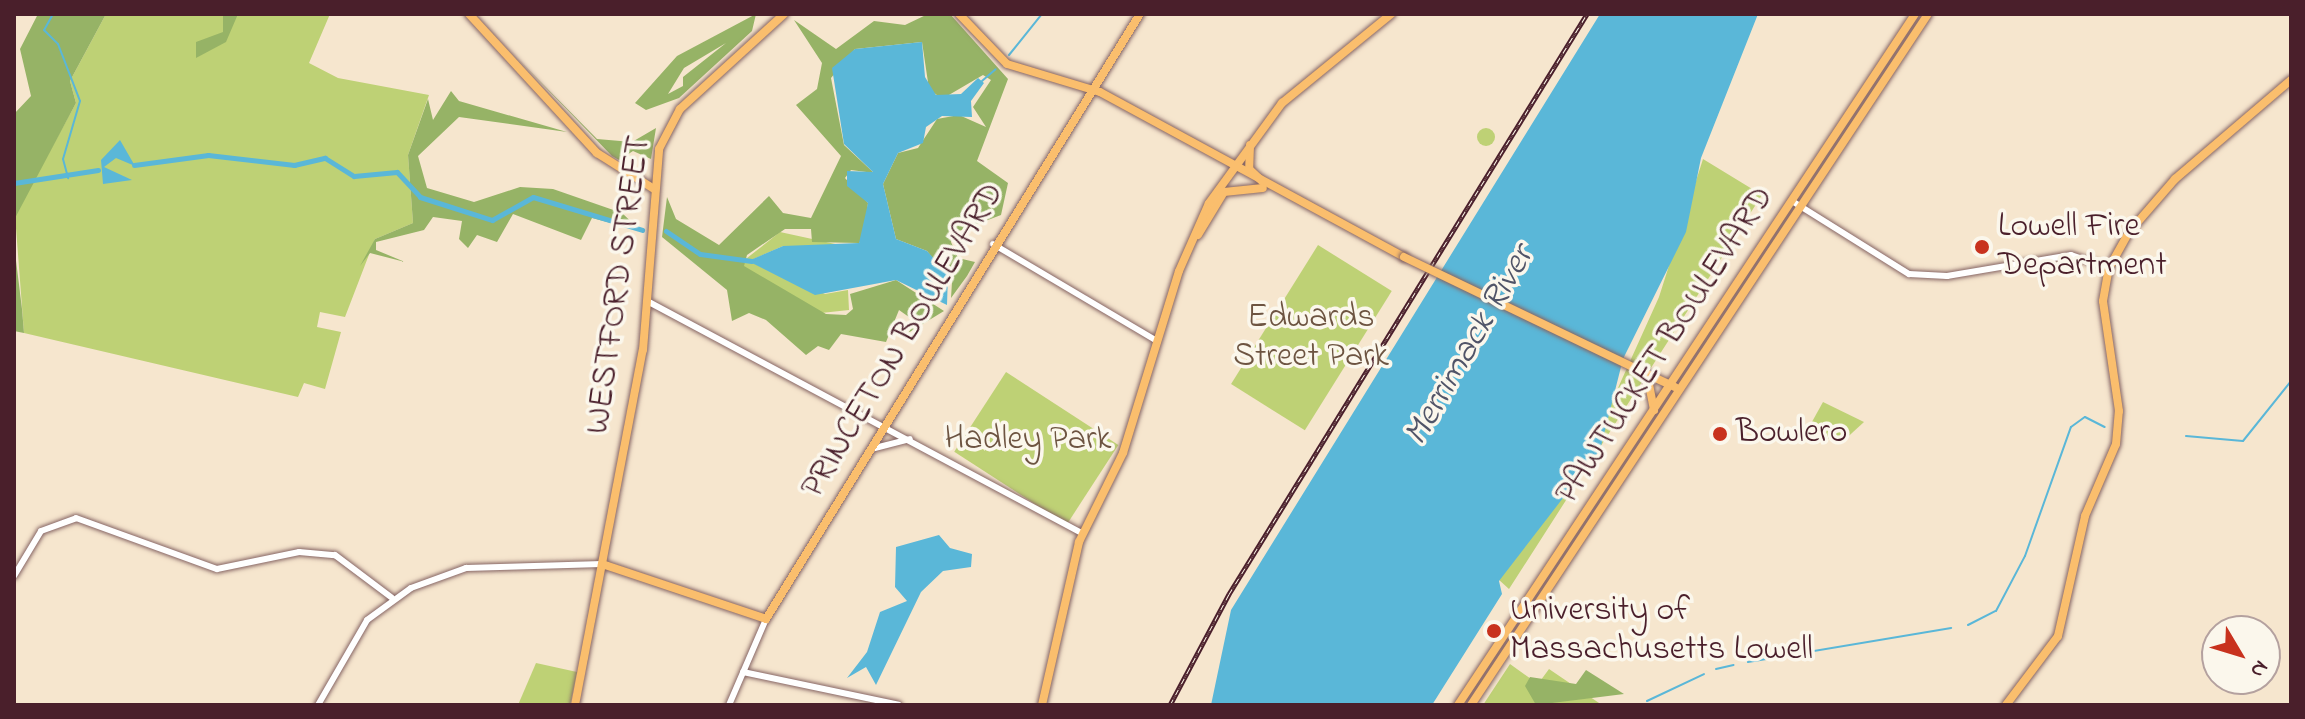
<!DOCTYPE html>
<html>
<head>
<meta charset="utf-8">
<style>
	body { margin:0 }
	#map { position:relative; width:2305px; height:719px; overflow:hidden; background:#f6e6ce; font-family:"Indie Flower",sans-serif }
	div>[style] { position:absolute }
	[style*='--x'] { left:calc(var(--x)*1px); top:calc(var(--y)*1px); width:calc(var(--w)*1px); rotate:calc(var(--a)*1deg) }
	.green>* { inset:0; background:#bed175; transform-origin:0 0 }
	.round { border-radius:50% }
	.forest>* { inset:0; background:#96b366 }
	.water>* { inset:0; background:#5ab7d8 }
	.stream>* { height:2px; margin:-1px; padding:0 1px; transform-origin:1px; border-radius:1px; background:#5ab7d8 }
	.canal>* { height:5px; margin:-2.5px; padding:0 2.5px; transform-origin:2.5px; border-radius:2.5px; background:#5ab7d8 }
	.roads { filter:drop-shadow(0 0 2px #866564) drop-shadow(0 0 2px #866564) }
	.minor>* { height:6px; margin:-3px; padding:0 3px; transform-origin:3px; border-radius:3px; background:#fff }
	.major>* { height:8px; margin:-4px; padding:0 4px; transform-origin:4px; border-radius:4px; background:#fabe6d }
	.rail>* { height:5px; margin-top:-2.5px; transform-origin:0; background:repeating-linear-gradient(90deg,#fbf7ec 0 6px,#4a1f2b 0 12px); box-sizing:border-box; border-block:2px solid #4a1f2b }
	.bridges { filter:drop-shadow(0 0 2px #866564) drop-shadow(0 0 2px #866564) }
	.major-bridge>* { height:8px; margin:-4px; padding:0 4px; transform-origin:4px; border-radius:4px; background:#fabe6d }
	.dots>* { width:22px; height:22px; translate:-50% -50%; box-sizing:border-box; border:4px solid #fbf7ec; border-radius:50% }
	span { translate:-50% -50%; white-space:nowrap; text-align:center; line-height:1.15; -webkit-text-stroke:7px #fbf7ec; paint-order:stroke }
	.poi-label { font-size:34px; color:#4a1f2b }
	.left { translate:0 -50%; text-align:left }
	.street-label { font-size:34px; color:#4a1f2b }
	.park-label { font-size:34px; color:#6d5441 }
	.water-label { font-size:36px; color:#505468; font-style:italic }
	.frame { position:absolute; inset:0; border:16px solid #4a1f2b; pointer-events:none }
	.north { position:absolute; left:2201px; top:615px; width:80px; height:80px; box-sizing:border-box; background:#fbf7ec; border:2px solid #b4a19f; border-radius:50%; rotate:128deg; font-size:22px; font-weight:700; line-height:32px; text-align:center; color:#4a1f2b }
	.north::after { content:''; display:block; margin:auto; width:28px; height:36px; background:#c8321e; clip-path:polygon(50% 0,100% 100%,50% 72%,0 100%) }
</style>
</head>
<body>
<div id="map">
	<div class="green">
		<div style="clip-path:polygon(106px 14px,330px 14px,309px 63px,338px 78px,429px 95px,408px 155px,413px 223px,375px 239px,345px 317px,320px 312px,317px 327px,341px 332px,325px 389px,304px 383px,298px 397px,24px 333px,15px 215px,76px 103px,70px 81px)"></div>
		<div class="round" style="left:1477px;top:128px;width:18px;height:18px"></div>
		<div style="clip-path:polygon(1703px 159px,1762px 195px,1509px 589px,1498px 579px,1613px 399px,1659px 297px)"></div>
		<div style="clip-path:polygon(780px 232px,849px 247px,783px 246px,749px 261px,825px 294px,848px 290px,849px 310px,821px 313px,744px 269px,742px 262px)"></div>
		<div style="left:1318px;top:245px;width:87px;height:164px;rotate:32deg"></div>
		<div style="left:1006px;top:372px;width:134px;height:95px;rotate:33deg"></div>
		<div style="clip-path:polygon(1823px 402px,1864px 422px,1840px 444px,1808px 429px)"></div>
		<div style="clip-path:polygon(536px 663px,577px 672px,570px 705px,518px 705px)"></div>
		<div style="clip-path:polygon(1510px 664px,1538px 684px,1549px 669px,1602px 705px,1483px 705px)"></div>
	</div>
	<div class="forest">
		<div style="clip-path:polygon(38px 14px,106px 14px,70px 81px,76px 103px,14px 220px,14px 114px,31px 96px,20px 49px)"></div>
		<div style="clip-path:polygon(223px 14px,238px 14px,226px 42px,196px 58px,196px 42px,223px 32px)"></div>
		<div style="clip-path:polygon(evenodd,756px 14px,752px 31px,679px 98px,646px 110px,635px 103px,677px 56px,756px 14px,726px 43px,683px 77px,683px 86px,668px 94px,684px 68px,726px 43px)"></div>
		<div style="clip-path:polygon(928px 14px,950px 14px,1008px 79px,977px 161px,1008px 183px,1001px 215px,954px 233px,951px 242px,958px 258px,975px 262px,967px 276px,951px 298px,952px 282px,927px 251px,896px 239px,883px 184px,898px 153px,918px 148px,937px 119px,959px 115px,986px 127px,973px 107px,991px 80px,983px 75px,942px 99px,929px 89px,922px 42px,855px 49px,831px 78px,844px 145px,874px 173px,851px 170px,845px 178px,868px 203px,864px 236px,859px 243px,812px 242px,811px 229px,785px 229px,747px 255px,744px 266px,826px 314px,846px 315px,853px 309px,850px 294px,896px 280px,944px 311px,908px 333px,916px 322px,899px 310px,886px 342px,841px 334px,829px 350px,818px 346px,806px 355px,766px 320px,749px 313px,732px 321px,727px 290px,662px 237px,667px 197px,676px 219px,719px 245px,769px 196px,783px 213px,811px 218px,841px 156px,796px 105px,817px 89px,822px 63px,794px 20px,836px 49px,874px 21px,905px 25px)"></div>
		<div style="clip-path:polygon(515px 56px,597px 139px,632px 142px,656px 128px,651px 159px,633px 151px,619px 160px,612px 156px)"></div>
		<div style="clip-path:polygon(451px 91px,459px 101px,567px 132px,459px 117px,418px 156px,427px 188px,474px 202px,520px 187px,553px 189px,622px 213px,641px 231px,592px 218px,581px 240px,513px 214px,497px 242px,477px 235px,468px 248px,459px 239px,462px 221px,433px 217px,424px 230px,376px 242px,376px 250px,405px 262px,370px 253px,360px 266px,375px 239px,413px 223px,408px 155px,428px 99px,433px 120px)"></div>
		<div style="clip-path:polygon(14px 244px,22px 309px,24px 333px,14px 331px)"></div>
		<div style="clip-path:polygon(1586px 670px,1624px 694px,1536px 705px,1525px 686px,1530px 677px,1576px 684px)"></div>
	</div>
	<div class="water">
		<div style="clip-path:polygon(1600px 14px,1758px 14px,1701px 158px,1686px 232px,1623px 359px,1600px 450px,1499px 581px,1502px 594px,1432px 705px,1211px 705px,1231px 610px)"></div>
		<div style="clip-path:polygon(922px 42px,925px 77px,936px 95px,961px 94px,978px 78px,984px 83px,971px 101px,972px 117px,942px 116px,926px 127px,923px 143px,898px 153px,883px 184px,896px 239px,927px 251px,948px 274px,947px 305px,896px 280px,815px 295px,748px 261px,783px 246px,859px 243px,868px 203px,847px 186px,847px 171px,873px 172px,844px 144px,832px 68px,855px 49px)"></div>
		<div style="clip-path:polygon(120px 140px,135px 166px,116px 158px,104px 167px,132px 180px,103px 184px,101px 160px)"></div>
		<div style="clip-path:polygon(939px 535px,950px 548px,972px 554px,971px 567px,943px 571px,921px 592px,876px 685px,866px 667px,847px 678px,867px 652px,880px 612px,907px 601px,895px 587px,896px 547px)"></div>
	</div>
	<div class="stream">
		<div style="--x:53;--y:14;--w:18;--a:119"></div>
		<div style="--x:44;--y:30;--w:20;--a:45"></div>
		<div style="--x:58;--y:44;--w:61;--a:68.9"></div>
		<div style="--x:80;--y:101;--w:60;--a:106.3"></div>
		<div style="--x:63;--y:159;--w:20;--a:75"></div>
		<div style="--x:1009;--y:55;--w:53;--a:-51.2"></div>
		<div style="--x:982;--y:81;--w:18;--a:-41"></div>
		<div style="--x:2186;--y:436;--w:57;--a:5"></div>
		<div style="--x:2243;--y:441;--w:77;--a:-51.3"></div>
		<div style="--x:1968;--y:625;--w:31;--a:-27"></div>
		<div style="--x:1996;--y:611;--w:62;--a:-62.2"></div>
		<div style="--x:2025;--y:556;--w:137;--a:-70.4"></div>
		<div style="--x:2071;--y:427;--w:17;--a:-36"></div>
		<div style="--x:2085;--y:417;--w:22;--a:27"></div>
		<div style="--x:1748;--y:662;--w:206;--a:-9.5"></div>
		<div style="--x:1716;--y:669;--w:18;--a:-13"></div>
		<div style="--x:1647;--y:701;--w:63;--a:-25.3"></div>
	</div>
	<div class="canal">
		<div style="--x:134;--y:165;--w:75;--a:-7.7"></div>
		<div style="--x:208;--y:155;--w:87;--a:6.6"></div>
		<div style="--x:294;--y:165;--w:32;--a:-13"></div>
		<div style="--x:325;--y:158;--w:34;--a:32"></div>
		<div style="--x:354;--y:176;--w:43;--a:-5.3"></div>
		<div style="--x:397;--y:172;--w:34;--a:47"></div>
		<div style="--x:420;--y:197;--w:76;--a:17.7"></div>
		<div style="--x:492;--y:220;--w:47;--a:-29.3"></div>
		<div style="--x:533;--y:197;--w:114;--a:16.8"></div>
		<div style="--x:14;--y:183;--w:85;--a:-8.8"></div>
		<div style="--x:666;--y:231;--w:41;--a:34.1"></div>
		<div style="--x:700;--y:254;--w:52;--a:7.7"></div>
	</div>
	<div class="roads">
		<div class="minor">
			<div style="--x:1792;--y:201;--w:138;--a:32"></div>
			<div style="--x:1909;--y:274;--w:38;--a:3"></div>
			<div style="--x:1947;--y:276;--w:126;--a:-9.6"></div>
			<div style="--x:2071;--y:255;--w:40;--a:18.9"></div>
			<div style="--x:993;--y:244;--w:191;--a:30.6"></div>
			<div style="--x:647;--y:301;--w:494;--a:28.1"></div>
			<div style="--x:871;--y:449;--w:40;--a:-14.4"></div>
			<div style="--x:14;--y:576;--w:52;--a:-59"></div>
			<div style="--x:41;--y:531;--w:37;--a:-20"></div>
			<div style="--x:76;--y:518;--w:150;--a:19.9"></div>
			<div style="--x:217;--y:569;--w:84;--a:-11.7"></div>
			<div style="--x:299;--y:552;--w:36;--a:5"></div>
			<div style="--x:335;--y:555;--w:71;--a:37"></div>
			<div style="--x:743;--y:672;--w:159;--a:11.9"></div>
			<div style="--x:318;--y:705;--w:98;--a:-60"></div>
			<div style="--x:367;--y:620;--w:54;--a:-36"></div>
			<div style="--x:411;--y:588;--w:59;--a:-20"></div>
			<div style="--x:466;--y:568;--w:136;--a:-1.7"></div>
			<div style="--x:729;--y:705;--w:94;--a:-66.7"></div>
		</div>
		<div class="major">
			<div style="--x:469;--y:14;--w:189;--a:47.4"></div>
			<div style="--x:597;--y:153;--w:67;--a:32.3"></div>
			<div style="--x:959;--y:14;--w:69;--a:46.2"></div>
			<div style="--x:1007;--y:64;--w:97;--a:16.8"></div>
			<div style="--x:1100;--y:92;--w:346;--a:28.5"></div>
			<div style="--x:1250;--y:145;--w:24;--a:92"></div>
			<div style="--x:1249;--y:169;--w:18;--a:43"></div>
			<div style="--x:1198;--y:235;--w:50;--a:-58.8"></div>
			<div style="--x:1224;--y:192;--w:39;--a:-6"></div>
			<div style="--x:1647;--y:374;--w:37;--a:79"></div>
			<div style="--x:1647;--y:374;--w:31;--a:25"></div>
			<div style="--x:602;--y:564;--w:173;--a:18.5"></div>
			<div style="--x:766;--y:619;--w:711;--a:-58.28"></div>
			<div style="--x:575;--y:705;--w:361;--a:-79.2"></div>
			<div style="--x:643;--y:350;--w:202;--a:-85.4"></div>
			<div style="--x:659;--y:149;--w:45;--a:-62.3"></div>
			<div style="--x:680;--y:109;--w:141;--a:-42.4"></div>
			<div style="--x:1042;--y:705;--w:167;--a:-77.2"></div>
			<div style="--x:1079;--y:542;--w:99;--a:-63.7"></div>
			<div style="--x:1123;--y:453;--w:190;--a:-72.9"></div>
			<div style="--x:1179;--y:271;--w:74;--a:-66.2"></div>
			<div style="--x:1209;--y:203;--w:124;--a:-53.9"></div>
			<div style="--x:1282;--y:103;--w:141;--a:-39.2"></div>
			<div style="--x:1458;--y:705;--w:828;--a:-56.52"></div>
			<div style="--x:1471;--y:705;--w:828;--a:-56.52"></div>
			<div style="--x:2006;--y:705;--w:86;--a:-53"></div>
			<div style="--x:2058;--y:636;--w:123;--a:-77.3"></div>
			<div style="--x:2085;--y:516;--w:78;--a:-66.7"></div>
			<div style="--x:2116;--y:444;--w:33;--a:-85"></div>
			<div style="--x:2119;--y:411;--w:111;--a:-98.3"></div>
			<div style="--x:2103;--y:301;--w:34;--a:-80"></div>
			<div style="--x:2109;--y:268;--w:41;--a:-60.9"></div>
			<div style="--x:2129;--y:232;--w:70;--a:-49"></div>
			<div style="--x:2175;--y:179;--w:153;--a:-40.5"></div>
		</div>
	</div>
	<div class="rail">
		<div style="--x:1170;--y:705;--w:126;--a:-62"></div>
		<div style="--x:1229;--y:594;--w:682;--a:-58.32"></div>
	</div>
	<div class="bridges">
		<div class="major-bridge">
			<div style="--x:1404;--y:257;--w:261;--a:25.7"></div>
		</div>
	</div>
	<div class="dots">
		<div style="left:1982px;top:247px;background:#c8321e"></div>
		<div style="left:1720px;top:434px;background:#c8321e"></div>
		<div style="left:1494px;top:631px;background:#c8321e"></div>
	</div>
	<div class="poi-label">
		<span class="left" style="left:1998px;top:247px">Lowell Fire<br>Department</span>
		<span class="left" style="left:1736px;top:434px">Bowlero</span>
		<span class="left" style="left:1510px;top:631px">University of<br>Massachusetts Lowell</span>
	</div>
	<div class="street-label">
		<span style="left:620px;top:285px;rotate:-82deg">WESTFORD STREET</span>
		<span style="left:904px;top:341px;rotate:-59deg">PRINCETON BOULEVARD</span>
		<span style="left:1666px;top:346px;rotate:-57deg">PAWTUCKET BOULEVARD</span>
	</div>
	<div class="park-label">
		<span style="left:1311px;top:338px">Edwards<br>Street Park</span>
		<span style="left:1028px;top:441px">Hadley Park</span>
	</div>
	<div class="water-label">
		<span style="left:1470px;top:346px;rotate:-60deg">Merrimack River</span>
	</div>
	<div class="frame"></div>
	<div class="north">N</div>
</div>
</body>
</html>
